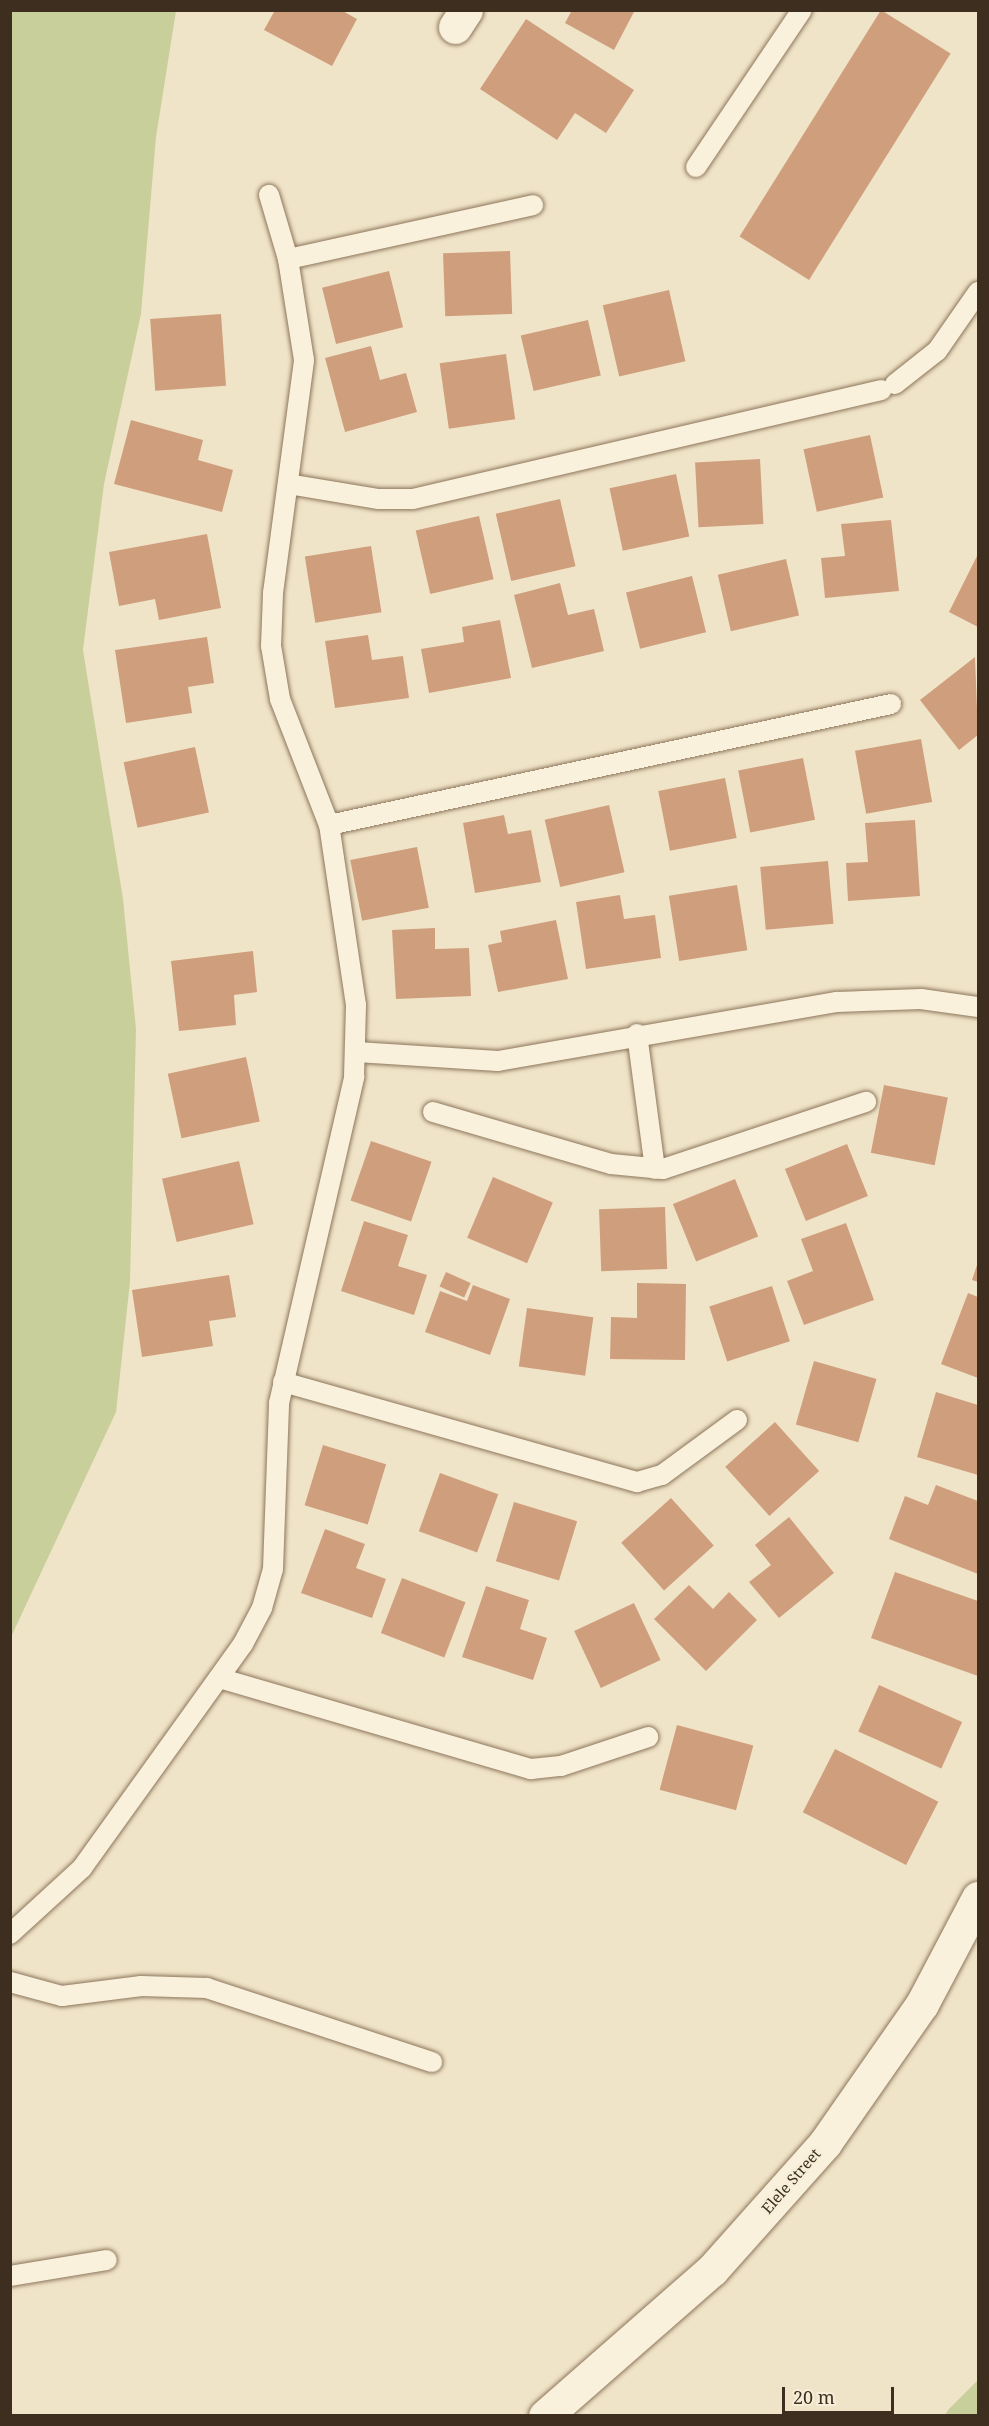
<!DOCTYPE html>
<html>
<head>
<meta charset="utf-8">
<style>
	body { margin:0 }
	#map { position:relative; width:989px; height:2426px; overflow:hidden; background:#f0e4c8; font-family:"Noto Serif",serif }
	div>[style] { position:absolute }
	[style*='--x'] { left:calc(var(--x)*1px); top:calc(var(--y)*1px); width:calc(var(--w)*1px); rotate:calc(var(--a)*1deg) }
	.green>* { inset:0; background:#c9cf9b }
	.building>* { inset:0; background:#cf9f7d; transform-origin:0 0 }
	.roads { filter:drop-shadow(0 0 2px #8d765c) drop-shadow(0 0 2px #8d765c) }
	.service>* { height:20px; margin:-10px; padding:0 10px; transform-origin:10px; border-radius:10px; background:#faf1dc }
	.minor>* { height:33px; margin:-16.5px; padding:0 16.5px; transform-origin:16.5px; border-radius:16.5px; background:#faf1dc }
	span { translate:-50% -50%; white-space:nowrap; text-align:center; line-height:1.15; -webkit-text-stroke:5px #f7eed8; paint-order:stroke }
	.street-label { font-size:15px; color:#3d2e20 }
	.frame { position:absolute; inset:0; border:12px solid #3d2e20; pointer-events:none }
	.scale { position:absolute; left:782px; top:2387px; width:112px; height:27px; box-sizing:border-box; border:3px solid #3d2e20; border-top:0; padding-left:8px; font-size:18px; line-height:21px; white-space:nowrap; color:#3d2e20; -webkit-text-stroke:4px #f7eed8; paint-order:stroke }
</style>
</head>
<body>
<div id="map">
	<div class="green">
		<div style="clip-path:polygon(11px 10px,176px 11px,156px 137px,141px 314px,104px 484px,83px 650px,123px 899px,136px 1029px,130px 1282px,116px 1412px,11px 1637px)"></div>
		<div style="clip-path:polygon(978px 2380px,978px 2415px,945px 2415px,948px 2410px)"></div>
	</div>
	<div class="building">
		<div style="clip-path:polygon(275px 10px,341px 10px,357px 19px,332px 66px,264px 30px)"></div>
		<div style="clip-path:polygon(572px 10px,635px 10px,614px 50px,565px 23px)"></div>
		<div style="left:881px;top:10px;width:82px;height:267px;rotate:32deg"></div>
		<div style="clip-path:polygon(526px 19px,634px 90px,606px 133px,575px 113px,557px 140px,480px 89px)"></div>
		<div style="left:510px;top:251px;width:63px;height:67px;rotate:88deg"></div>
		<div style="left:389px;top:271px;width:58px;height:69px;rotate:76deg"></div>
		<div style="left:669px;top:290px;width:73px;height:68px;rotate:77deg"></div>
		<div style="left:221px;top:314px;width:72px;height:71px;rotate:86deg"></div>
		<div style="left:588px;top:320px;width:57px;height:69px;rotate:77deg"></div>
		<div style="clip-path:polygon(371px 346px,380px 380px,406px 373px,417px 412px,345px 432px,325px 358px)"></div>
		<div style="left:506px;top:354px;width:66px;height:67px;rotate:82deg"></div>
		<div style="clip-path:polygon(131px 420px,203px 440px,198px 460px,233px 470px,222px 512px,114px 484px)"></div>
		<div style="left:870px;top:435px;width:64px;height:68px;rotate:78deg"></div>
		<div style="left:760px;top:459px;width:65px;height:65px;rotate:87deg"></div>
		<div style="left:676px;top:474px;width:64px;height:68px;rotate:78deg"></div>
		<div style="left:560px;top:499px;width:69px;height:66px;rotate:77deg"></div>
		<div style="left:479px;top:516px;width:65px;height:65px;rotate:77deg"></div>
		<div style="clip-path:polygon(891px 520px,899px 591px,825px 598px,821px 558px,845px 556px,841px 524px)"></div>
		<div style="clip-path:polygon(207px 534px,221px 608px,159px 620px,155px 599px,119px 606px,109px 552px)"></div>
		<div style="left:371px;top:546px;width:67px;height:67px;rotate:81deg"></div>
		<div style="clip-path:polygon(978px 554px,978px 627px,949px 612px)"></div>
		<div style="left:786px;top:559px;width:58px;height:70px;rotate:77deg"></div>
		<div style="left:692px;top:576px;width:58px;height:68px;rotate:76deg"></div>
		<div style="clip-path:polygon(560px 583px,568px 615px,594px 609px,604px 651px,532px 668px,514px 595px)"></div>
		<div style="clip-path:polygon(500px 620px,511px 678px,429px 693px,421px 649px,464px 642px,462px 627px)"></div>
		<div style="clip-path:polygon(368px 635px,372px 660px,403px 656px,409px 698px,335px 708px,325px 641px)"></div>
		<div style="clip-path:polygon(207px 637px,214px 683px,188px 687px,192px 713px,126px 723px,115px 650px)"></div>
		<div style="clip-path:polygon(975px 657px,978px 735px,959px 750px,920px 700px)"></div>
		<div style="left:921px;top:739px;width:64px;height:67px;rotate:80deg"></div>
		<div style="left:195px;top:747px;width:67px;height:73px;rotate:78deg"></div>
		<div style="left:803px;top:758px;width:63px;height:66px;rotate:79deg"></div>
		<div style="left:725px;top:778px;width:61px;height:68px;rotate:79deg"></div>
		<div style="left:609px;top:805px;width:69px;height:66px;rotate:77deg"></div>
		<div style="clip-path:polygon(504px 815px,508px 834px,531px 830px,541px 882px,475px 893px,463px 823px)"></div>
		<div style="clip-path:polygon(915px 820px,920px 896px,848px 901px,846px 863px,868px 862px,865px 823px)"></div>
		<div style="left:417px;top:847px;width:62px;height:68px;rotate:79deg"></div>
		<div style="left:828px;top:861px;width:63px;height:68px;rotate:85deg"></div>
		<div style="left:737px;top:885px;width:66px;height:69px;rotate:81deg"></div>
		<div style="clip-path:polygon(620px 895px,624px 919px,655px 915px,661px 958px,586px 969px,576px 902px)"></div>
		<div style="clip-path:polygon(556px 920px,568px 979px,498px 992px,488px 945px,502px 942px,500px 931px)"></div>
		<div style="clip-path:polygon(435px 928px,435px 949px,469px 948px,471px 996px,396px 999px,392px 930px)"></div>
		<div style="clip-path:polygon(253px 951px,257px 992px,234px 995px,236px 1025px,179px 1031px,171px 961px)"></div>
		<div style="left:246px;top:1057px;width:66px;height:80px;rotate:78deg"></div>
		<div style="left:884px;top:1085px;width:65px;height:69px;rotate:11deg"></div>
		<div style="left:371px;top:1141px;width:64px;height:63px;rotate:19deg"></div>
		<div style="left:847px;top:1144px;width:56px;height:67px;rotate:68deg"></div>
		<div style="left:239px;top:1161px;width:65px;height:79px;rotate:77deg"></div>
		<div style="left:493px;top:1177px;width:65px;height:66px;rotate:23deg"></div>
		<div style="left:735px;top:1179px;width:62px;height:67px;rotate:68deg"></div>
		<div style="left:665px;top:1207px;width:62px;height:66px;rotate:88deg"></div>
		<div style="clip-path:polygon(364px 1221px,408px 1235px,398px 1266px,427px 1275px,414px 1315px,341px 1291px)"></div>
		<div style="clip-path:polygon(846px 1223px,874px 1300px,804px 1325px,787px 1281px,813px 1271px,801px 1239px)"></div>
		<div style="clip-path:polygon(978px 1262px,978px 1282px,972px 1280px)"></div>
		<div style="left:446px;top:1272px;width:27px;height:16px;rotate:24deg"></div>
		<div style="clip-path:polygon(229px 1275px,236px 1317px,209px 1321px,213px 1346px,142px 1357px,132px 1290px)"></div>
		<div style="clip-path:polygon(637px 1283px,686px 1284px,685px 1360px,610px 1359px,611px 1317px,637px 1318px)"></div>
		<div style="clip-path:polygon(473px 1285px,510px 1299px,490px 1355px,425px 1332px,440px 1291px,467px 1301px)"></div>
		<div style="left:772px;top:1286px;width:58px;height:66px;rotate:72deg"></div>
		<div style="clip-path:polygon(968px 1293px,978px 1297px,978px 1378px,941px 1364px)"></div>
		<div style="left:527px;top:1308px;width:67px;height:59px;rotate:8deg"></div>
		<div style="left:814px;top:1361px;width:65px;height:66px;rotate:16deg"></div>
		<div style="clip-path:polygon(936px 1392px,978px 1405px,978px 1475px,917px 1457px)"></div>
		<div style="left:775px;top:1422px;width:66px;height:67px;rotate:48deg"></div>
		<div style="left:323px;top:1445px;width:66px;height:63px;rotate:17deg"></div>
		<div style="left:440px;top:1473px;width:62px;height:62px;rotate:20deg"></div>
		<div style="clip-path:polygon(936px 1485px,978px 1501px,978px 1574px,889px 1539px,905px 1496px,928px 1505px)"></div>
		<div style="left:671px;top:1498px;width:64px;height:67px;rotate:48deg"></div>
		<div style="left:514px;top:1502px;width:66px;height:62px;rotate:17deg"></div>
		<div style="clip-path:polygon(789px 1517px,834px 1573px,779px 1618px,749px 1582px,771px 1565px,755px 1545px)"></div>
		<div style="clip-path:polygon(325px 1529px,365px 1544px,356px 1568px,386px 1579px,372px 1618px,301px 1593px)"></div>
		<div style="clip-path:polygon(895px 1572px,978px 1601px,978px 1676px,871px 1638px)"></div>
		<div style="left:402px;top:1578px;width:68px;height:59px;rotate:21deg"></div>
		<div style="clip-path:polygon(689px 1585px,713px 1609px,729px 1592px,757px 1620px,706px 1671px,654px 1619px)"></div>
		<div style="clip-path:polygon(486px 1586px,529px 1600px,520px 1629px,547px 1638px,533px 1680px,462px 1657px)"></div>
		<div style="left:634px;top:1603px;width:63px;height:66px;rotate:65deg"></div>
		<div style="left:879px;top:1685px;width:91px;height:51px;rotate:24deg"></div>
		<div style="left:677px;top:1725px;width:79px;height:67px;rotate:15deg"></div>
		<div style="left:835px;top:1749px;width:116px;height:71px;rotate:27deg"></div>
	</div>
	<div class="roads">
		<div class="service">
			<div style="--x:696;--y:167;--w:189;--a:-56"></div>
			<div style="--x:288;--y:259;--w:251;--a:-12.4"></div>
			<div style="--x:895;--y:384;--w:53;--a:-38.2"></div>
			<div style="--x:937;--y:351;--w:72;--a:-55.2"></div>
			<div style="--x:288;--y:484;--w:92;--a:9.4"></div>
			<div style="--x:379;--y:499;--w:34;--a:0"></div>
			<div style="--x:413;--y:499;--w:481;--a:-13.1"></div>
			<div style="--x:329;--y:825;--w:575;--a:-12.15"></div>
			<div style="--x:637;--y:1034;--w:136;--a:82.4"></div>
			<div style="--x:357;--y:1052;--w:141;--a:3.7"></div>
			<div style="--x:498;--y:1061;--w:344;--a:-9.9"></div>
			<div style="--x:837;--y:1002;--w:84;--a:-2"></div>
			<div style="--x:921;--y:999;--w:58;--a:8"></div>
			<div style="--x:433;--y:1112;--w:185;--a:16.3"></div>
			<div style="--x:611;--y:1164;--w:52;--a:5.5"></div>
			<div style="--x:663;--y:1169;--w:214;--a:-18.3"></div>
			<div style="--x:283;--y:1382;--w:368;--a:15.8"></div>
			<div style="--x:637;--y:1482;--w:26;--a:-16"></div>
			<div style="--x:662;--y:1475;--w:93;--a:-36.3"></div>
			<div style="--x:219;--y:1678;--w:325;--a:16.3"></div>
			<div style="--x:531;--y:1769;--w:30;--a:-6"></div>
			<div style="--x:561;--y:1766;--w:92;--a:-18.4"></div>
			<div style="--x:10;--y:1934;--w:98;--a:-42.5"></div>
			<div style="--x:82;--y:1868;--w:276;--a:-54.3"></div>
			<div style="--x:243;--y:1644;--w:41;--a:-62.2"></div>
			<div style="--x:262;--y:1608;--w:41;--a:-74.2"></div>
			<div style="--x:273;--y:1569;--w:166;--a:-87.9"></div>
			<div style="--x:279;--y:1403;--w:335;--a:-77"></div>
			<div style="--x:354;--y:1077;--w:72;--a:-88.4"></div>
			<div style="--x:356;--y:1005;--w:182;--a:-98.5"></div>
			<div style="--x:329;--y:825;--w:135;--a:-111.3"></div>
			<div style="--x:280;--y:699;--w:54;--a:-99.6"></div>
			<div style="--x:271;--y:646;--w:53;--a:-87.8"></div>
			<div style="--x:273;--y:593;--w:235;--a:-82.4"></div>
			<div style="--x:304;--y:360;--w:102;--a:-99"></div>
			<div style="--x:288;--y:259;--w:67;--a:-106.5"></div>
			<div style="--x:10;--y:1982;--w:54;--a:15.1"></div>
			<div style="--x:62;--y:1996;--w:80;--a:-7.2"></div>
			<div style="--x:141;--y:1986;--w:66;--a:1.7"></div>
			<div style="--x:207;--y:1988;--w:237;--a:18.2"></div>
			<div style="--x:10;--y:2276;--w:98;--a:-9.4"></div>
		</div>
		<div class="minor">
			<div style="--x:455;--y:27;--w:20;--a:-57"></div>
			<div style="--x:545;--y:2416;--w:222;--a:-41.2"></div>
			<div style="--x:712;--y:2270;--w:170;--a:-48.3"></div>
			<div style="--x:825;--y:2143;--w:169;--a:-55.1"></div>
			<div style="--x:922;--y:2004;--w:120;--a:-62.2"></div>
		</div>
	</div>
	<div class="street-label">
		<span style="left:791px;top:2181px;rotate:-49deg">Elele Street</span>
	</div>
	<div class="frame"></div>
	<div class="scale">20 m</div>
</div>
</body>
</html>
